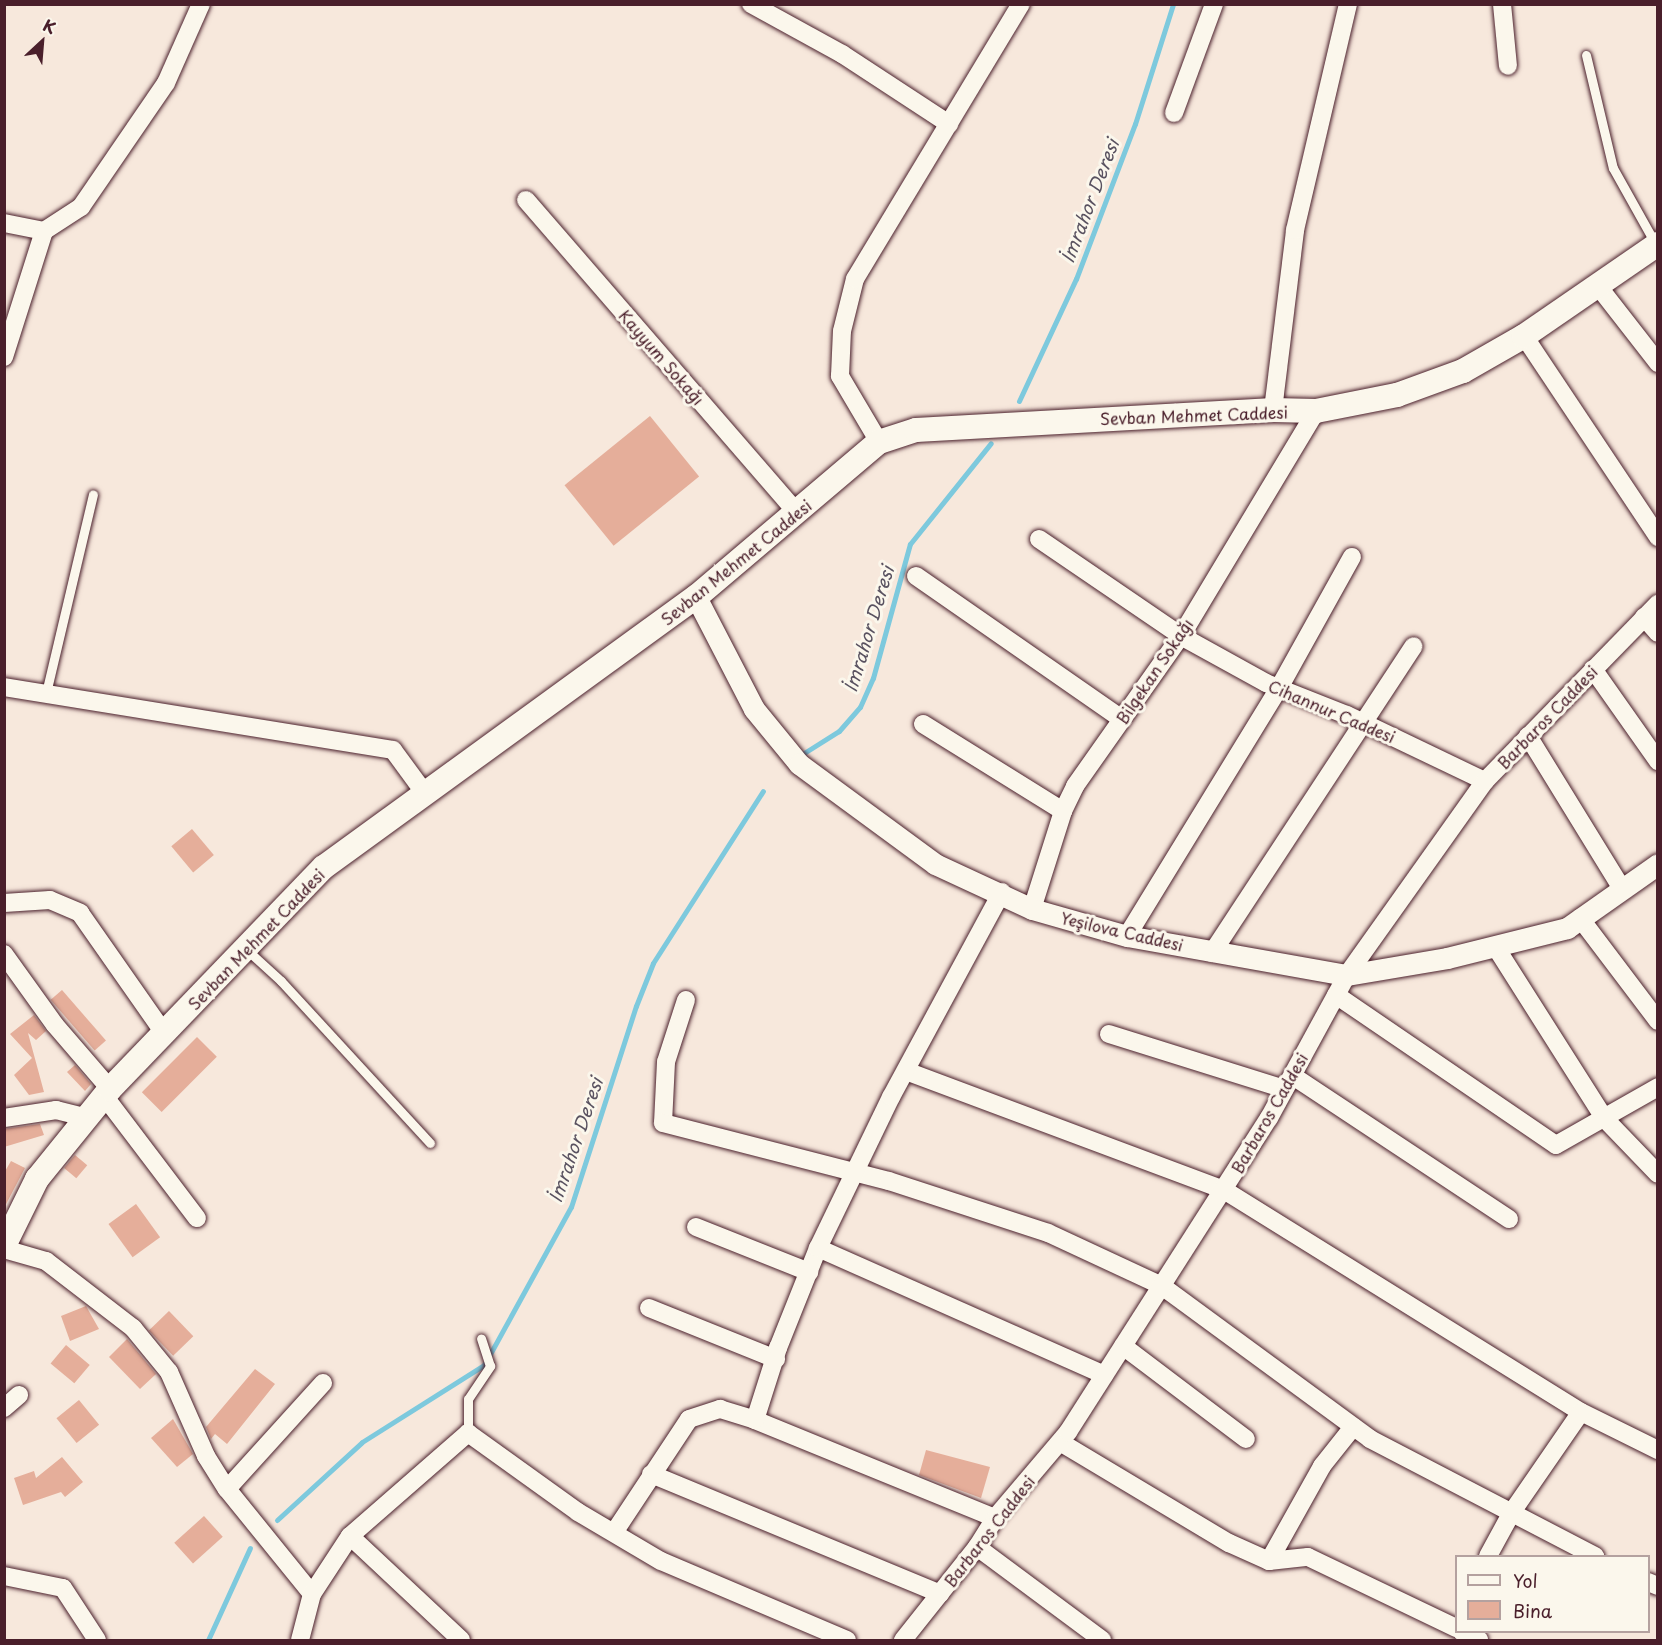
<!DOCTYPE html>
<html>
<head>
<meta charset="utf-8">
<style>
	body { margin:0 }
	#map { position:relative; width:1662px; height:1645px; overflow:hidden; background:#f7e8dc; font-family:"Playpen Sans",sans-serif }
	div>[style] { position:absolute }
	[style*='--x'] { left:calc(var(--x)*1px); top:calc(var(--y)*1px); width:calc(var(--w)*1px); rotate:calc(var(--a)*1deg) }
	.stream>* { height:5px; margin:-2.5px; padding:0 2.5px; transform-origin:2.5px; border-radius:2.5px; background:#7dc9dd }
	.building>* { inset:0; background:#e5ae9a; transform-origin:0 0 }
	.roads { filter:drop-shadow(0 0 2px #4a1f2b) drop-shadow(0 0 2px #4a1f2b) }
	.service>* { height:9px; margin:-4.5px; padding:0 4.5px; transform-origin:4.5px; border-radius:4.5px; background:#fbf7ec }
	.minor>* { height:18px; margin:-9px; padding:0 9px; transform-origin:9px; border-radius:9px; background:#fbf7ec }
	.tertiary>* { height:21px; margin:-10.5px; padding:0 10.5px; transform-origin:10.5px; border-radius:10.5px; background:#fbf7ec }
	.secondary>* { height:24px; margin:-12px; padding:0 12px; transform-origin:12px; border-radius:12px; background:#fbf7ec }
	span { translate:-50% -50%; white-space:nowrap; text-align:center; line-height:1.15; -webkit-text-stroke:6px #fbf7ec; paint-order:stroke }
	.street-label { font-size:16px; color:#4a1f2b }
	.water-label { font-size:18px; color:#595260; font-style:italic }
	.frame { position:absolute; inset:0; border:6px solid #4a1f2b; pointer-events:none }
	.legend { position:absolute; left:1455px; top:1555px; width:195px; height:78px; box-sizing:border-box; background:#fbf7ec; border:2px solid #b4a19f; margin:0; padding:8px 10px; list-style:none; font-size:18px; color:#4a1f2b }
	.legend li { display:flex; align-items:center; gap:12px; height:30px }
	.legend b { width:30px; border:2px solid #b4a19f }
	.north { position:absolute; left:12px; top:12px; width:60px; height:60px; -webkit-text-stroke:4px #fbf7ec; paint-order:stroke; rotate:26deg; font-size:16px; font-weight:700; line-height:24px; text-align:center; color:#4a1f2b }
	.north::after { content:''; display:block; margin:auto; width:21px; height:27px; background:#4a1f2b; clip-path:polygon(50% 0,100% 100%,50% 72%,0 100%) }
</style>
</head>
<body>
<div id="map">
	<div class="stream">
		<div style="--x:1019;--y:401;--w:135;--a:-65"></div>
		<div style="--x:1076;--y:279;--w:166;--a:-69.2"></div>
		<div style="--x:1135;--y:124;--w:126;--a:-72.4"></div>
		<div style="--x:804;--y:753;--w:41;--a:-32.2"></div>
		<div style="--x:839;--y:731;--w:32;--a:-49"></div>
		<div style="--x:860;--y:707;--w:32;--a:-66"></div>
		<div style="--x:873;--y:678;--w:139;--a:-74.6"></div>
		<div style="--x:910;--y:544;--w:129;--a:-51.3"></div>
		<div style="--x:277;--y:1520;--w:115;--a:-42.5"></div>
		<div style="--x:362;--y:1442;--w:144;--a:-32.3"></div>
		<div style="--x:484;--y:1365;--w:180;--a:-61.2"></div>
		<div style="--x:571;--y:1207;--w:211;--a:-72.1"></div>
		<div style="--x:636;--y:1006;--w:46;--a:-68.4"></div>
		<div style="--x:653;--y:963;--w:204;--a:-57.4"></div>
		<div style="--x:208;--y:1640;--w:101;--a:-65.5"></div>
	</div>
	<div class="building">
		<div style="left:650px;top:416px;width:78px;height:110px;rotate:51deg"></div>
		<div style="left:192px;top:829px;width:34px;height:27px;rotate:50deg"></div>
		<div style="left:62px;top:990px;width:67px;height:15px;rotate:49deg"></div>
		<div style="clip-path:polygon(34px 1015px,46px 1031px,36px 1040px,28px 1033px,44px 1092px,29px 1095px,14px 1075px,32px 1058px,10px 1034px)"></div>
		<div style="left:197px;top:1037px;width:28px;height:78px;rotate:45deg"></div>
		<div style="clip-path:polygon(75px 1065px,91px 1084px,85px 1091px,67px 1072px)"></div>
		<div style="clip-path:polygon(40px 1124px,44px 1135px,4px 1147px,4px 1129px)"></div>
		<div style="left:75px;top:1155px;width:16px;height:17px;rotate:40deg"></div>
		<div style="clip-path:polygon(11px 1161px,25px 1168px,4px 1208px,4px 1173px)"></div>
		<div style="left:136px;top:1204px;width:41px;height:34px;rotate:54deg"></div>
		<div style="clip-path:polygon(86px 1306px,99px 1329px,70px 1341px,61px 1316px)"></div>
		<div style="left:169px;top:1311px;width:35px;height:28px;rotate:46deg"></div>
		<div style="clip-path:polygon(127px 1339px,156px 1374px,140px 1389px,109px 1357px)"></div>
		<div style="left:66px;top:1345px;width:31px;height:24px;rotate:40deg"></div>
		<div style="clip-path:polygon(255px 1369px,275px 1384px,227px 1444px,215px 1434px,211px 1439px,206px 1427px)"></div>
		<div style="left:79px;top:1400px;width:32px;height:29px;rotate:51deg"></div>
		<div style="clip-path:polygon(173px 1419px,193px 1454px,177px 1467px,151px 1438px)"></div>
		<div style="clip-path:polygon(926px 1450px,990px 1467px,981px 1498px,919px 1475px)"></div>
		<div style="clip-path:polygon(62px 1457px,83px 1482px,65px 1497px,61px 1492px,23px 1505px,14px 1478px,34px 1471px,36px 1478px)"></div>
		<div style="left:204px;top:1516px;width:28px;height:40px;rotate:48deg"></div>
	</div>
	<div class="roads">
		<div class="service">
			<div style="--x:1586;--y:55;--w:116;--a:76.6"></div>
			<div style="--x:1613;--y:168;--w:88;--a:60.8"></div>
			<div style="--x:46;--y:693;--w:204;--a:-76.7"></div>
			<div style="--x:246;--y:949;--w:47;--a:42.4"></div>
			<div style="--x:281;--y:981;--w:220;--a:47.4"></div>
			<div style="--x:468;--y:1433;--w:34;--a:-90"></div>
			<div style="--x:468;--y:1399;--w:40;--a:-56"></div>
			<div style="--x:490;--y:1366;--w:29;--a:-108"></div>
		</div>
		<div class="minor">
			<div style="--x:751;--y:4;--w:104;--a:28.8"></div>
			<div style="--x:842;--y:54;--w:128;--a:33.2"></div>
			<div style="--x:1502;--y:4;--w:62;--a:84.5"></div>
			<div style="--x:1174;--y:113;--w:116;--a:-69.8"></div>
			<div style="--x:526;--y:200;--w:415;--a:49.1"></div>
			<div style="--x:4;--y:223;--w:41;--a:11.3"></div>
			<div style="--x:1598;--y:286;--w:98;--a:52.1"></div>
			<div style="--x:1524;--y:336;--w:242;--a:56.3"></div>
			<div style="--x:4;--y:357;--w:132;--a:-72.4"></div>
			<div style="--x:44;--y:231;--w:44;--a:-33"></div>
			<div style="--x:81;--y:207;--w:150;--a:-55.6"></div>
			<div style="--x:166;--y:83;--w:86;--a:-66.1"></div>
			<div style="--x:1273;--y:410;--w:181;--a:-83"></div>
			<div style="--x:1295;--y:230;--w:232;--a:-76.8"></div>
			<div style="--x:879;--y:442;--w:77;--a:-120.6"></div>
			<div style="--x:840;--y:376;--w:45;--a:-87.5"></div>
			<div style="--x:842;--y:331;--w:54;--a:-76"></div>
			<div style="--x:855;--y:279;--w:321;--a:-58.9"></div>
			<div style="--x:1039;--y:539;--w:172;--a:34.3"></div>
			<div style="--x:1181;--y:636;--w:97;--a:28.9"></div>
			<div style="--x:1266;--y:683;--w:87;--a:21.6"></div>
			<div style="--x:1347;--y:715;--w:153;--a:25.6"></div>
			<div style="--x:916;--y:576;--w:251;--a:34.8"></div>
			<div style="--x:1644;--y:617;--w:21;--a:49"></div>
			<div style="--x:1593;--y:669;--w:113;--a:54.8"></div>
			<div style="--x:4;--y:687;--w:394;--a:9.2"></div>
			<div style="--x:393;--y:750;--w:56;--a:53.7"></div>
			<div style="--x:923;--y:724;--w:165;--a:31.9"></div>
			<div style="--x:1528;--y:736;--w:180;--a:58.4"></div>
			<div style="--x:4;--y:903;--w:46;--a:-3.7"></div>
			<div style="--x:50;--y:900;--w:33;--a:23"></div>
			<div style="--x:80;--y:913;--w:146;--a:55"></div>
			<div style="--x:1032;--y:909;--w:103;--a:-72.4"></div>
			<div style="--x:1063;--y:811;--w:28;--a:-64"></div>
			<div style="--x:1075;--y:786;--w:184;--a:-54.8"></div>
			<div style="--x:1181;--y:636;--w:262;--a:-59"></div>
			<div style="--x:1580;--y:918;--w:129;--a:52.9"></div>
			<div style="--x:1127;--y:936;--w:291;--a:-58.5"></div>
			<div style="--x:1279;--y:688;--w:150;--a:-60.9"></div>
			<div style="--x:1495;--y:946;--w:205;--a:57.6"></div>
			<div style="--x:1605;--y:1119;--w:76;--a:46.1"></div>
			<div style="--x:1212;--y:953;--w:367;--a:-56.7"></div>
			<div style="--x:4;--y:954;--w:87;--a:54.3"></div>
			<div style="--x:55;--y:1025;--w:84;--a:49.3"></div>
			<div style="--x:1336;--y:995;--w:266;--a:34.3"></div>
			<div style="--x:1556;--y:1145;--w:117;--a:-29.6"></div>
			<div style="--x:686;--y:1000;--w:65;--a:107.9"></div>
			<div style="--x:666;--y:1062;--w:61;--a:92.8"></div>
			<div style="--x:663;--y:1123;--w:233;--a:14.4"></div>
			<div style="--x:889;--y:1181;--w:167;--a:18.1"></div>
			<div style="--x:1048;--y:1233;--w:126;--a:24.9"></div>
			<div style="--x:1162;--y:1286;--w:258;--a:36.3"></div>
			<div style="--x:1370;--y:1439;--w:254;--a:27.5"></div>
			<div style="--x:1109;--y:1034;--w:184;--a:17.4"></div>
			<div style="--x:906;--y:1071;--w:340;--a:20.5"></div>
			<div style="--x:1224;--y:1190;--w:420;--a:31.9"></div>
			<div style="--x:1581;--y:1412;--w:86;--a:26.3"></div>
			<div style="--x:1293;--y:1076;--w:259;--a:33.5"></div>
			<div style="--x:105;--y:1097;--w:152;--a:52.8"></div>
			<div style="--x:4;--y:1118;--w:53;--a:-8.7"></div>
			<div style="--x:56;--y:1110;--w:33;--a:14"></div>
			<div style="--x:696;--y:1227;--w:122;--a:21.7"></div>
			<div style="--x:818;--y:1248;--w:313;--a:23.9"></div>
			<div style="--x:4;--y:1249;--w:44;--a:15.9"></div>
			<div style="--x:46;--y:1261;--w:110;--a:37.6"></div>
			<div style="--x:133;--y:1328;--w:57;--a:50.7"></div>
			<div style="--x:169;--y:1372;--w:92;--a:66.2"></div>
			<div style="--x:206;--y:1456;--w:39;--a:58"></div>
			<div style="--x:227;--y:1489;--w:135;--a:51"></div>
			<div style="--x:649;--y:1308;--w:137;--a:21.9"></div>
			<div style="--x:1123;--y:1346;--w:154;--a:37.1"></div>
			<div style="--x:4;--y:1408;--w:20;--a:-41"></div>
			<div style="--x:1060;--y:1442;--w:197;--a:30.9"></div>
			<div style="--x:1229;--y:1543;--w:44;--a:24.2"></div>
			<div style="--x:1269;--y:1561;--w:39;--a:-6"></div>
			<div style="--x:1308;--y:1557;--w:164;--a:25.6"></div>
			<div style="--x:651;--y:1474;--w:313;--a:22.5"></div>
			<div style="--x:227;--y:1489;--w:143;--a:-47.8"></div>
			<div style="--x:995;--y:1518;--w:259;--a:-157.8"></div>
			<div style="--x:755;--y:1420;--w:76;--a:-72.3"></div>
			<div style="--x:778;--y:1348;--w:108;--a:-68.2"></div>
			<div style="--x:818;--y:1248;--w:168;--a:-64.2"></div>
			<div style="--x:891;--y:1097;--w:233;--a:-61.6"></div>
			<div style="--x:615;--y:1531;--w:134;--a:-56.5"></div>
			<div style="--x:689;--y:1419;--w:33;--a:-18"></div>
			<div style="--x:720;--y:1409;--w:37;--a:17"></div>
			<div style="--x:350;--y:1536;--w:152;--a:43.1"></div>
			<div style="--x:977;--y:1547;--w:156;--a:36.6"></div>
			<div style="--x:1488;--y:1556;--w:50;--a:-61.4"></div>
			<div style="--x:1512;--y:1512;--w:121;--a:-55.4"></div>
			<div style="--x:1269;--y:1561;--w:109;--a:-60.8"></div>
			<div style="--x:1322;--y:1466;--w:50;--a:-51.5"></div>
			<div style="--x:4;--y:1576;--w:60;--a:11.5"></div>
			<div style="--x:63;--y:1588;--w:62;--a:56.8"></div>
			<div style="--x:1648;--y:1582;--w:11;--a:22"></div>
			<div style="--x:1462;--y:1632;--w:19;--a:25"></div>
			<div style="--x:300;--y:1640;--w:48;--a:-75.4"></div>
			<div style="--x:312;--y:1594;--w:69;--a:-56.8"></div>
			<div style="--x:350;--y:1536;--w:157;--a:-41.1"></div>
			<div style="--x:468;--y:1433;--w:135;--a:35.7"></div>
			<div style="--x:578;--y:1512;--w:96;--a:30.6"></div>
			<div style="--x:661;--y:1561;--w:202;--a:23"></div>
			<div style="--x:903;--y:1640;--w:119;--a:-51.5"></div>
			<div style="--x:977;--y:1547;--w:34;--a:-58"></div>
			<div style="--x:995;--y:1518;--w:113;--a:-49.7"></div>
			<div style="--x:1068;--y:1432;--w:373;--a:-57.4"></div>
			<div style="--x:1269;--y:1118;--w:163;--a:-61.4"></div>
			<div style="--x:1347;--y:975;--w:238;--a:-54.6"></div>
			<div style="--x:1485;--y:781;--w:248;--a:-45.7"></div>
		</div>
		<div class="tertiary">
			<div style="--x:696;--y:597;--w:126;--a:62.6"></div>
			<div style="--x:754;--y:709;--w:71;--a:50.7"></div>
			<div style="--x:799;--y:764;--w:169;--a:36.3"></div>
			<div style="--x:935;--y:864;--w:107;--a:24.9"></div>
			<div style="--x:1032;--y:909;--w:99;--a:15.9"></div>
			<div style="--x:1127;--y:936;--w:223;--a:10.1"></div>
			<div style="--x:1347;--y:975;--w:101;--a:-9.6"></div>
			<div style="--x:1447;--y:958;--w:124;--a:-14"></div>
			<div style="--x:1567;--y:928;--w:111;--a:-35.1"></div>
		</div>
		<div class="secondary">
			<div style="--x:4;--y:1246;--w:75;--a:-63.8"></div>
			<div style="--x:37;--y:1179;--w:116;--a:-51"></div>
			<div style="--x:110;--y:1089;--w:308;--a:-46.1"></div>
			<div style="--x:324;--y:867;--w:460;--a:-36"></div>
			<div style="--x:696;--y:597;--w:240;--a:-40.3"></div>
			<div style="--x:879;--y:442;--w:39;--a:-18"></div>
			<div style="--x:916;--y:430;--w:358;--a:-3.2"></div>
			<div style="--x:1273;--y:410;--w:43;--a:1.3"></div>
			<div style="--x:1316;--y:411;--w:83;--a:-11.2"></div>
			<div style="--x:1397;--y:395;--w:70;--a:-20"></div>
			<div style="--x:1463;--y:371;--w:70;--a:-29.8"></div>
			<div style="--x:1524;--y:336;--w:163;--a:-34.5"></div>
		</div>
	</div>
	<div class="street-label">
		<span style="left:662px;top:357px;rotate:49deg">Kayyum Sokağı</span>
		<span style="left:1194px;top:415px;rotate:-2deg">Sevban Mehmet Caddesi</span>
		<span style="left:736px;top:562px;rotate:-39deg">Sevban Mehmet Caddesi</span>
		<span style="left:1154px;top:671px;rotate:-56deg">Bilgekan Sokağı</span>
		<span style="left:1332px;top:711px;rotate:23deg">Cihannur Caddesi</span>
		<span style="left:1547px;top:717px;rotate:-46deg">Barbaros Caddesi</span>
		<span style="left:1122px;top:931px;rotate:13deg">Yeşilova Caddesi</span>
		<span style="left:256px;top:939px;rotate:-46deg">Sevban Mehmet Caddesi</span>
		<span style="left:1269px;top:1113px;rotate:-60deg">Barbaros Caddesi</span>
		<span style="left:989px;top:1531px;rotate:-52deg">Barbaros Caddesi</span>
	</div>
	<div class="water-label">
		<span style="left:1090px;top:201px;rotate:-69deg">İmrahor Deresi</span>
		<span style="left:869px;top:629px;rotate:-73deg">İmrahor Deresi</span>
		<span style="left:576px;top:1140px;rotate:-71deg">İmrahor Deresi</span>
	</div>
	<div class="frame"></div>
	<ul class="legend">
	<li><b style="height:8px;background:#fbf7ec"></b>Yol</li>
	<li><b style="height:16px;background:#e5ae9a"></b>Bina</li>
	</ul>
	<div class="north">K</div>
</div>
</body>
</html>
